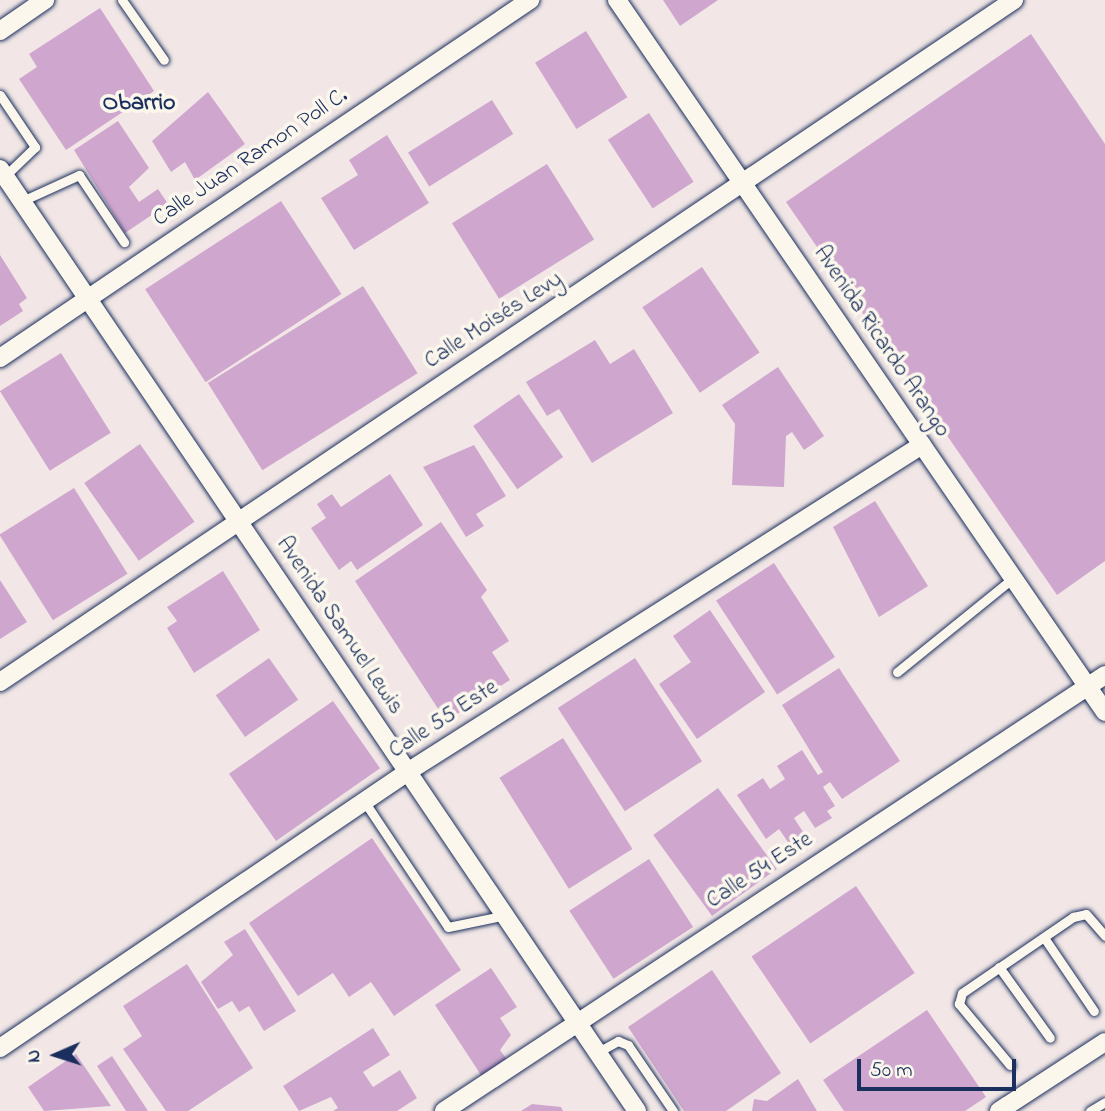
<!DOCTYPE html>
<html>
<head>
<meta charset="utf-8">
<style>
	body { margin:0 }
	#map { position:relative; width:1105px; height:1111px; overflow:hidden; background:#f2e7e6; font-family:"Indie Flower",sans-serif }
	div>[style] { position:absolute }
	[style*='--x'] { left:calc(var(--x)*1px); top:calc(var(--y)*1px); width:calc(var(--w)*1px); rotate:calc(var(--a)*1deg) }
	.building>* { inset:0; background:#cfa7ce; transform-origin:0 0 }
	.roads { filter:drop-shadow(0 0 2px #1b2f5e) drop-shadow(0 0 2px #1b2f5e) }
	.service>* { height:9px; margin:-4.5px; padding:0 4.5px; transform-origin:4.5px; border-radius:4.5px; background:#fbf7ec }
	.minor>* { height:18px; margin:-9px; padding:0 9px; transform-origin:9px; border-radius:9px; background:#fbf7ec }
	span { translate:-50% -50%; white-space:nowrap; text-align:center; line-height:1.15; -webkit-text-stroke:7px #fbf7ec; paint-order:stroke }
	.street-label { font-size:23px; color:#1b2f5e }
	.neighbourhood-label { font-size:24px; color:#1b2f5e; font-weight:700 }
	.north { position:absolute; left:21px; top:1020px; width:70px; height:70px; -webkit-text-stroke:5px #fbf7ec; paint-order:stroke; rotate:267deg; font-size:19px; font-weight:700; line-height:28px; text-align:center; color:#1b2f5e }
	.north::after { content:''; display:block; margin:auto; width:24px; height:32px; background:#1b2f5e; clip-path:polygon(50% 0,100% 100%,50% 72%,0 100%) }
	.scale { position:absolute; left:857px; top:1059px; width:159px; height:32px; box-sizing:border-box; border:4px solid #1b2f5e; border-top:0; padding-left:9px; font-size:21px; line-height:24px; white-space:nowrap; color:#1b2f5e; -webkit-text-stroke:5px #fbf7ec; paint-order:stroke }
</style>
</head>
<body>
<div id="map">
	<div class="building">
		<div style="clip-path:polygon(663px 0,718px 0,680px 26px)"></div>
		<div style="clip-path:polygon(100px 8px,154px 91px,66px 150px,19px 79px,37px 67px,29px 54px)"></div>
		<div style="left:586px;top:31px;width:78px;height:60px;rotate:58deg"></div>
		<div style="clip-path:polygon(1031px 34px,1105px 144px,1105px 561px,1057px 595px,786px 202px)"></div>
		<div style="clip-path:polygon(208px 92px,245px 144px,195px 180px,185px 162px,171px 172px,152px 141px)"></div>
		<div style="left:492px;top:100px;width:40px;height:99px;rotate:58deg"></div>
		<div style="left:649px;top:113px;width:82px;height:49px;rotate:57deg"></div>
		<div style="clip-path:polygon(118px 121px,149px 168px,129px 187px,139px 202px,158px 189px,168px 204px,125px 233px,74px 150px)"></div>
		<div style="clip-path:polygon(387px 135px,429px 203px,354px 250px,321px 198px,358px 175px,349px 160px)"></div>
		<div style="left:547px;top:164px;width:89px;height:112px;rotate:58deg"></div>
		<div style="left:281px;top:201px;width:111px;height:162px;rotate:57deg"></div>
		<div style="clip-path:polygon(0 255px,27px 298px,19px 304px,23px 311px,0 326px)"></div>
		<div style="left:702px;top:267px;width:103px;height:72px;rotate:56deg"></div>
		<div style="left:363px;top:286px;width:103px;height:183px;rotate:58deg"></div>
		<div style="clip-path:polygon(595px 340px,610px 364px,634px 349px,673px 413px,592px 463px,559px 409px,547px 416px,526px 382px)"></div>
		<div style="left:61px;top:353px;width:94px;height:72px;rotate:58deg"></div>
		<div style="clip-path:polygon(778px 367px,824px 436px,804px 450px,792px 432px,786px 436px,784px 487px,732px 485px,735px 424px,722px 405px)"></div>
		<div style="left:519px;top:394px;width:77px;height:56px;rotate:55deg"></div>
		<div style="left:140px;top:444px;width:95px;height:68px;rotate:55deg"></div>
		<div style="clip-path:polygon(474px 445px,506px 496px,476px 514px,484px 526px,466px 537px,423px 467px)"></div>
		<div style="clip-path:polygon(390px 474px,423px 525px,357px 570px,351px 561px,339px 570px,311px 528px,326px 518px,317px 504px,332px 494px,341px 507px)"></div>
		<div style="left:74px;top:488px;width:101px;height:88px;rotate:58deg"></div>
		<div style="clip-path:polygon(875px 501px,928px 586px,879px 617px,833px 527px)"></div>
		<div style="clip-path:polygon(441px 522px,487px 590px,481px 597px,509px 641px,492px 652px,510px 680px,446px 721px,355px 581px)"></div>
		<div style="left:774px;top:563px;width:112px;height:69px;rotate:57deg"></div>
		<div style="clip-path:polygon(223px 571px,260px 630px,194px 673px,167px 628px,177px 621px,167px 607px)"></div>
		<div style="clip-path:polygon(0 580px,27px 622px,0 639px)"></div>
		<div style="clip-path:polygon(710px 610px,765px 692px,697px 739px,659px 684px,691px 662px,673px 636px)"></div>
		<div style="left:269px;top:658px;width:51px;height:65px;rotate:55deg"></div>
		<div style="left:635px;top:658px;width:123px;height:92px;rotate:57deg"></div>
		<div style="clip-path:polygon(839px 668px,900px 761px,842px 799px,830px 782px,823px 787px,835px 806px,827px 811px,832px 818px,815px 828px,804px 811px,794px 818px,805px 835px,790px 845px,779px 829px,766px 839px,737px 795px,763px 778px,770px 789px,785px 779px,777px 766px,802px 750px,818px 775px,823px 772px,782px 705px)"></div>
		<div style="left:333px;top:701px;width:82px;height:127px;rotate:55deg"></div>
		<div style="left:563px;top:738px;width:131px;height:75px;rotate:58deg"></div>
		<div style="left:718px;top:788px;width:100px;height:80px;rotate:54deg"></div>
		<div style="clip-path:polygon(372px 838px,461px 970px,394px 1016px,371px 982px,349px 997px,333px 973px,298px 996px,249px 923px)"></div>
		<div style="left:649px;top:859px;width:81px;height:95px;rotate:57deg"></div>
		<div style="left:856px;top:886px;width:105px;height:126px;rotate:56deg"></div>
		<div style="clip-path:polygon(245px 929px,296px 1011px,264px 1031px,249px 1006px,239px 1012px,232px 1001px,218px 1009px,201px 982px,233px 955px,224px 942px)"></div>
		<div style="clip-path:polygon(187px 964px,253px 1068px,188px 1111px,166px 1111px,123px 1049px,142px 1036px,123px 1006px)"></div>
		<div style="clip-path:polygon(491px 968px,517px 1007px,500px 1018px,511px 1035px,500px 1050px,508px 1061px,483px 1078px,435px 1005px)"></div>
		<div style="clip-path:polygon(712px 970px,781px 1073px,726px 1111px,684px 1111px,628px 1027px)"></div>
		<div style="clip-path:polygon(927px 1010px,986px 1097px,965px 1111px,844px 1111px,823px 1080px)"></div>
		<div style="clip-path:polygon(373px 1028px,390px 1055px,363px 1072px,373px 1087px,400px 1070px,417px 1098px,397px 1111px,333px 1111px,338px 1108px,331px 1097px,299px 1111px,283px 1086px)"></div>
		<div style="clip-path:polygon(76px 1054px,111px 1106px,44px 1111px,28px 1087px)"></div>
		<div style="clip-path:polygon(112px 1056px,148px 1111px,126px 1111px,97px 1066px)"></div>
		<div style="clip-path:polygon(798px 1079px,817px 1111px,752px 1111px,754px 1099px,767px 1101px)"></div>
		<div style="clip-path:polygon(532px 1104px,561px 1107px,563px 1111px,521px 1111px)"></div>
	</div>
	<div class="roads">
		<div class="service">
			<div style="--x:122;--y:0;--w:73;--a:55"></div>
			<div style="--x:0;--y:95;--w:63;--a:56.1"></div>
			<div style="--x:35;--y:147;--w:42;--a:136"></div>
			<div style="--x:22;--y:201;--w:63;--a:-24.5"></div>
			<div style="--x:79;--y:175;--w:81;--a:56.1"></div>
			<div style="--x:897;--y:672;--w:149;--a:-39"></div>
			<div style="--x:364;--y:801;--w:151;--a:56.3"></div>
			<div style="--x:448;--y:927;--w:59;--a:-11.7"></div>
			<div style="--x:1045;--y:939;--w:87;--a:55.8"></div>
			<div style="--x:999;--y:967;--w:87;--a:54.3"></div>
			<div style="--x:598;--y:1052;--w:23;--a:-29"></div>
			<div style="--x:618;--y:1041;--w:11;--a:22"></div>
			<div style="--x:628;--y:1045;--w:80;--a:55.7"></div>
			<div style="--x:1010;--y:1065;--w:80;--a:-129.9"></div>
			<div style="--x:959;--y:1004;--w:11;--a:-75"></div>
			<div style="--x:962;--y:993;--w:135;--a:-34.4"></div>
			<div style="--x:1073;--y:917;--w:13;--a:-13"></div>
			<div style="--x:1086;--y:914;--w:29;--a:49"></div>
			<div style="--x:1090;--y:1111;--w:17;--a:-31"></div>
		</div>
		<div class="minor">
			<div style="--x:617;--y:0;--w:863;--a:55.57"></div>
			<div style="--x:0;--y:31;--w:55;--a:-34.6"></div>
			<div style="--x:0;--y:169;--w:1137;--a:55.93"></div>
			<div style="--x:0;--y:358;--w:640;--a:-34.04"></div>
			<div style="--x:0;--y:682;--w:1222;--a:-33.92"></div>
			<div style="--x:0;--y:1048;--w:494;--a:-34.1"></div>
			<div style="--x:409;--y:771;--w:608;--a:-32.44"></div>
			<div style="--x:444;--y:1111;--w:792;--a:-33.41"></div>
			<div style="--x:999;--y:1111;--w:126;--a:-33.1"></div>
		</div>
	</div>
	<div class="street-label">
		<span style="left:251px;top:158px;rotate:-34deg">Calle Juan Ramon Poll C.</span>
		<span style="left:494px;top:321px;rotate:-33deg">Calle Moisés Levy</span>
		<span style="left:881px;top:342px;rotate:56deg">Avenida Ricardo Arango</span>
		<span style="left:339px;top:626px;rotate:56deg">Avenida Samuel Lewis</span>
		<span style="left:444px;top:720px;rotate:-33deg">Calle 55 Este</span>
		<span style="left:760px;top:871px;rotate:-33deg">Calle 54 Este</span>
	</div>
	<div class="neighbourhood-label">
		<span style="left:139px;top:104px">Obarrio</span>
	</div>
	<div class="north">N</div>
	<div class="scale">50 m</div>
</div>
</body>
</html>
